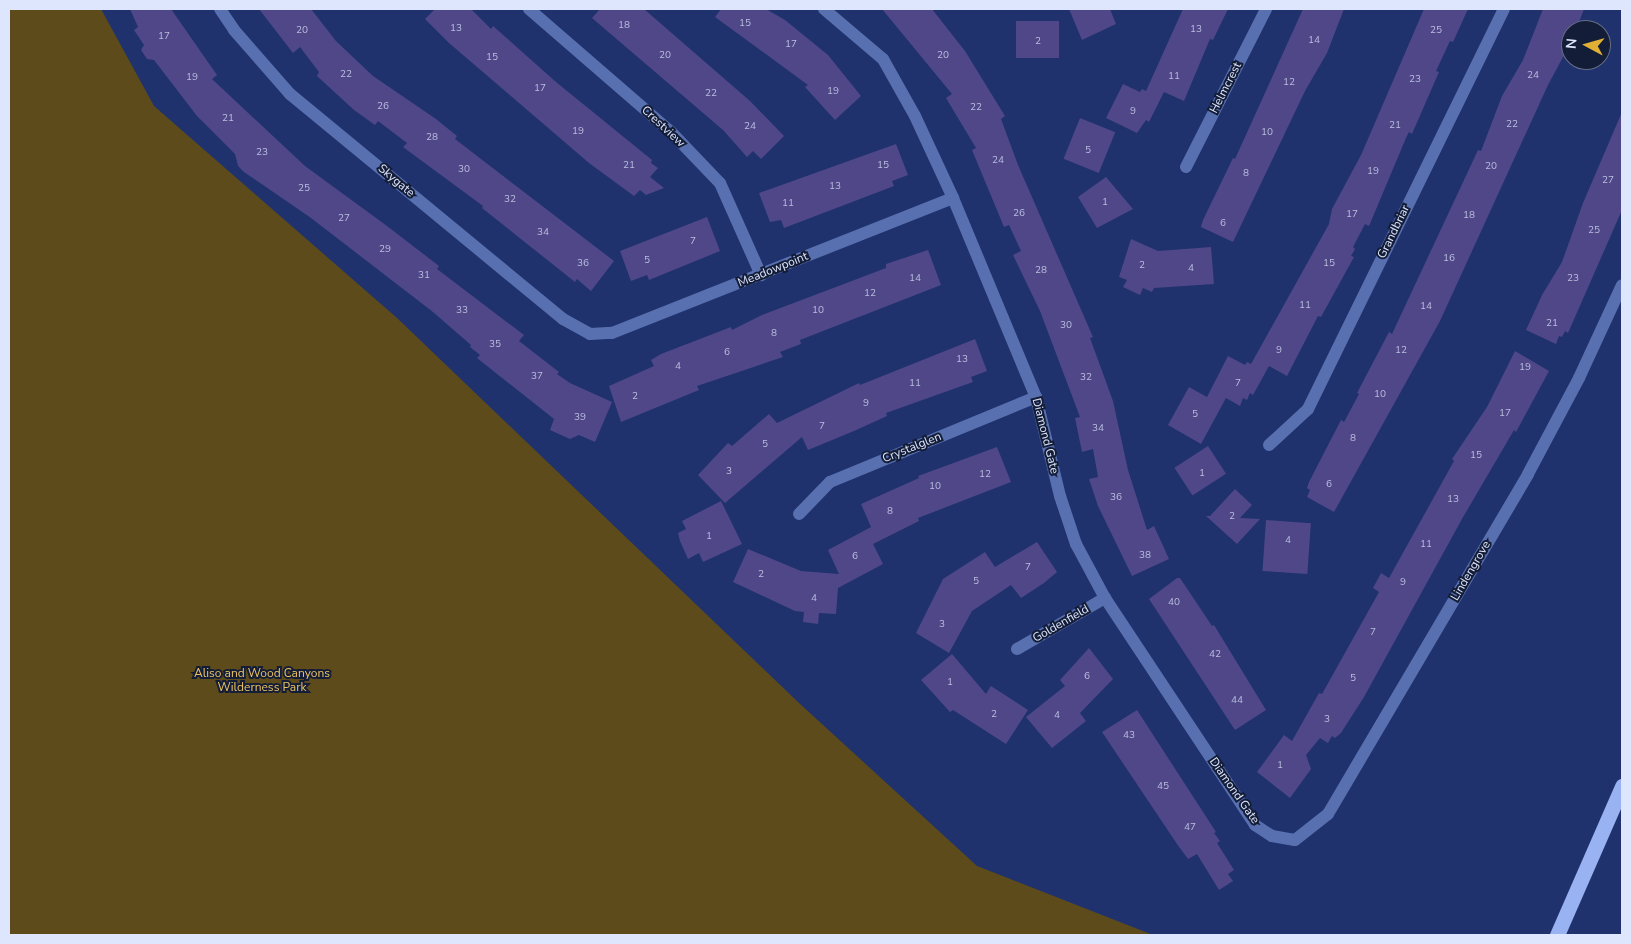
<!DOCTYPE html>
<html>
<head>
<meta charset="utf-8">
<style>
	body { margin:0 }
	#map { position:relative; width:1631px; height:944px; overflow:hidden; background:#1f326d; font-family:"Nunito Sans",sans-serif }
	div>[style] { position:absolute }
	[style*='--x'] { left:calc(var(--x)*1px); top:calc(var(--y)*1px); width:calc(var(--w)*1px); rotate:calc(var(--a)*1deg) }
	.green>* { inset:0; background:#5e4b1b }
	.building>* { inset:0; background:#4f4788; transform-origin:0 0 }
	.minor>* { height:12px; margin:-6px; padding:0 6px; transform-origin:6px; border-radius:6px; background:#5870b0 }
	.motorway>* { height:15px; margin:-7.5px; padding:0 7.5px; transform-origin:7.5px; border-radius:7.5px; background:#99b2f1 }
	span { translate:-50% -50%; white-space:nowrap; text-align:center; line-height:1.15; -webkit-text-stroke:4px #141d37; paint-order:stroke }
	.number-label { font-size:10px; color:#babedf }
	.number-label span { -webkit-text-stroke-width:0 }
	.street-label { font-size:12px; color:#dde6fc }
	.park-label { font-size:12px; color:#eac260 }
	.frame { position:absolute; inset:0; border:10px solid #dde6fc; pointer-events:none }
	.north { position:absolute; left:1561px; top:20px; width:50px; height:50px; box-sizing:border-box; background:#141d37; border:1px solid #646d86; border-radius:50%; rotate:276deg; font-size:14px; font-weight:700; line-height:20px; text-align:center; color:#dde6fc }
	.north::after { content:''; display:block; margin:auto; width:18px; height:22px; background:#dfb034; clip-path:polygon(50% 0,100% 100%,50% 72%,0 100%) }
</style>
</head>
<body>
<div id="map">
	<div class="green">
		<div style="clip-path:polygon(9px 9px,101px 9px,154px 106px,397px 318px,799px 703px,977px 866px,1153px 935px,9px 935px)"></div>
	</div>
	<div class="building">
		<div style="clip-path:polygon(130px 9px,171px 9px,217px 75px,212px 79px,305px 166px,387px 226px,439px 266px,437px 269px,524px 335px,519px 341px,559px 372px,557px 374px,570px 383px,612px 402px,595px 442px,579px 435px,570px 439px,550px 430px,554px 419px,477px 358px,480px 355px,470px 347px,471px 345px,433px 312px,311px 218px,244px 172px,238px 166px,235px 154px,197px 116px,154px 60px,147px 59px,141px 50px,144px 45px,134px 30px,138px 27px)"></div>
		<div style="clip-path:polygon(259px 9px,311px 9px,336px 41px,373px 76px,436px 119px,457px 136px,455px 139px,614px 261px,591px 291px,577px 279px,575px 282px,482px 208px,483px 206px,403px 147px,407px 143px,378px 121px,375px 125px,354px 110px,317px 76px,319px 72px,300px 47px,293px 53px)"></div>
		<div style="clip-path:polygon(435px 9px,471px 9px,491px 29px,493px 26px,556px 82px,652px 160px,651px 163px,658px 168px,650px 177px,664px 188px,646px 195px,640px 190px,634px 196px,589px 163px,449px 43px,425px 19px)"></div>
		<div style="clip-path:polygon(600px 9px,644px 9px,750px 101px,784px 136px,761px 159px,753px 151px,747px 157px,723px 130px,592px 18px)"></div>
		<div style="clip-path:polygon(721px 9px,766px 9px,785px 20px,828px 55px,861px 96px,835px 120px,805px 87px,808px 85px,715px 17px)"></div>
		<div style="clip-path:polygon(882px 9px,932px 9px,965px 51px,1005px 116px,1001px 119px,1018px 165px,1093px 337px,1090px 338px,1113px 401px,1128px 470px,1147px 530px,1154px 526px,1169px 559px,1132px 576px,1098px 506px,1089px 479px,1098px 477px,1093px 449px,1082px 452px,1075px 418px,1080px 417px,1040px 311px,1013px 255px,1021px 251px,1009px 225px,1004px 227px,972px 150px,976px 148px,946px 98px,952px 94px)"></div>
		<div style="clip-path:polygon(1069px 9px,1110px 9px,1116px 24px,1082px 40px)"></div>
		<div style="clip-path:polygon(1183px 9px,1228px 9px,1213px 40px,1210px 39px,1184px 101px,1164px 92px,1149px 122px,1146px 120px,1137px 133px,1106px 118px,1123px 84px,1140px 92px,1142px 89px,1146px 91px)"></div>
		<div style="clip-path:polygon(1303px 9px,1344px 9px,1327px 53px,1305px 91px,1233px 242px,1201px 227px,1203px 220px,1233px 158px,1235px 159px)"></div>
		<div style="clip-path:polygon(1424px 9px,1468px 9px,1453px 42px,1450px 41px,1436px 71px,1439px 72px,1412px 134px,1409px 132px,1406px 138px,1369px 226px,1365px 224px,1353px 247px,1355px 249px,1351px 256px,1354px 257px,1321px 317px,1318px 316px,1287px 376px,1269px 366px,1253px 395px,1250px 393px,1247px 400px,1243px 398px,1240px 406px,1226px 398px,1201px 444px,1168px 425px,1189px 387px,1207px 397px,1228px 356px,1245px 365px,1247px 362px,1251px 364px,1329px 224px,1332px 209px,1361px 155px)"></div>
		<div style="clip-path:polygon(1543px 9px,1584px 9px,1576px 30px,1571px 30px,1570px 44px,1548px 85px,1440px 321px,1334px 512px,1307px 497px,1310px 490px,1307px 488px,1309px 482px,1341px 420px,1344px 422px,1359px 394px,1357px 393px,1389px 332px,1392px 334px,1478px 150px,1481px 151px,1502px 96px,1523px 60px)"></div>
		<div style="left:1016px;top:21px;width:43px;height:37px"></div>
		<div style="clip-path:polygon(1622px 112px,1622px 210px,1568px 333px,1565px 331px,1562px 337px,1559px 336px,1556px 344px,1526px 330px,1542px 295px,1562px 262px,1583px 203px)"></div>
		<div style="left:1080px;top:118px;width:38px;height:44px;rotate:22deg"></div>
		<div style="clip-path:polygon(896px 144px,908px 175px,892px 181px,894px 186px,784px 228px,781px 220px,770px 222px,759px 193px)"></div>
		<div style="clip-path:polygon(1106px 177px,1133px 209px,1097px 228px,1078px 197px)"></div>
		<div style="clip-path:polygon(707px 217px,720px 251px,649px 280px,647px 275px,631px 281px,620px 251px)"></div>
		<div style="clip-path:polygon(1131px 239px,1158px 251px,1211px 247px,1214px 284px,1154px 288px,1152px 292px,1143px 288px,1140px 295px,1123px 287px,1127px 280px,1119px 277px)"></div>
		<div style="clip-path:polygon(928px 250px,941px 285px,800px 340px,801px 344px,780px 352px,783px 357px,697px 386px,699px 390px,621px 422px,609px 386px,654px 366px,651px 360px,661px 354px,731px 327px,732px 330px,762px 315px,886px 268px,886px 264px)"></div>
		<div style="clip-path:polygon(975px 339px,987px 371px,971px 377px,973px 382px,886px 413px,887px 416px,854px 431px,808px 450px,802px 437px,725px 503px,698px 475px,728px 443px,732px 446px,769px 414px,777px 423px,859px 383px,860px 385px)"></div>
		<div style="clip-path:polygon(1515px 351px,1549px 371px,1516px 432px,1514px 430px,1462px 519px,1364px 697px,1341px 733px,1335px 738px,1332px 736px,1328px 743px,1320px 738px,1306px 755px,1311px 769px,1290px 798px,1257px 772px,1284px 735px,1292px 741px,1319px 693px,1322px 694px,1379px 592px,1373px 588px,1381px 573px,1389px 578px,1454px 461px,1452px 459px,1487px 407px)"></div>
		<div style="left:1208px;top:446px;width:33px;height:40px;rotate:57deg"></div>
		<div style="clip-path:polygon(997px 447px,1011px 482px,918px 518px,919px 521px,873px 544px,883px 564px,838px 588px,836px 614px,819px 613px,818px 624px,803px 622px,804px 612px,795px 611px,733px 582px,748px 549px,801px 571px,839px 574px,828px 550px,871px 527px,861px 504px,919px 478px,918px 476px)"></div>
		<div style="clip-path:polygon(1235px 489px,1252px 505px,1240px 518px,1260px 519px,1237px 544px,1206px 516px,1210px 516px)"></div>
		<div style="clip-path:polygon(721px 501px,742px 544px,703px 562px,699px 553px,688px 559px,680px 541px,678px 533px,686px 529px,682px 521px)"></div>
		<div style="left:1266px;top:520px;width:45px;height:51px;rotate:4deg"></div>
		<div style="clip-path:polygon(1037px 542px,1057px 572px,1044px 583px,1021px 598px,1011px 585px,972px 611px,949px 653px,916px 633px,943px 579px,985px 552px,995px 567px)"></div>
		<div style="clip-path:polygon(1177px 578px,1180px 578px,1212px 626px,1214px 625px,1266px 710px,1235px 730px,1149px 599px)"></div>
		<div style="clip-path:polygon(1089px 648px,1113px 679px,1080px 713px,1086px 721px,1052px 748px,1026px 717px,1065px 686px,1060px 680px)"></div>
		<div style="clip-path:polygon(952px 654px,986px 694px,991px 686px,1028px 710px,1006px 744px,953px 710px,950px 712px,921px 680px)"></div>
		<div style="clip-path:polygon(1137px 710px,1216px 832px,1214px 833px,1220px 841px,1217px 843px,1234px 870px,1228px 874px,1233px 881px,1219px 890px,1197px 854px,1188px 859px,1177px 844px,1102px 732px)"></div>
	</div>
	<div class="minor">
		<div style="--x:220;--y:9;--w:25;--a:56"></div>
		<div style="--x:234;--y:30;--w:85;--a:48.8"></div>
		<div style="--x:290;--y:94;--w:354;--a:39.5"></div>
		<div style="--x:563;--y:319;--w:31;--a:29"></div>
		<div style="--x:590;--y:334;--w:22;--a:-3"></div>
		<div style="--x:612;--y:333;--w:367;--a:-21.6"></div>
		<div style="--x:529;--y:9;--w:189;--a:40.9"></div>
		<div style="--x:672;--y:133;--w:69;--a:46.2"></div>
		<div style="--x:720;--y:183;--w:101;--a:66"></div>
		<div style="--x:824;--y:9;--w:77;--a:40.3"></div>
		<div style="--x:883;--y:59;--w:65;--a:60.7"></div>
		<div style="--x:915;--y:116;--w:90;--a:65.1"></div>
		<div style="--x:953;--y:198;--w:216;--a:67.4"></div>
		<div style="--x:1036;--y:397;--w:102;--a:76.4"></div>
		<div style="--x:1060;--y:496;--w:51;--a:71.6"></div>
		<div style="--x:1076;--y:544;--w:61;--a:61.8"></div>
		<div style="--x:1105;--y:598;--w:272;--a:56.5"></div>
		<div style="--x:1255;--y:825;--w:20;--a:33"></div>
		<div style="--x:1272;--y:836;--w:23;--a:10"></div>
		<div style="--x:1295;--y:840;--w:42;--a:-38.2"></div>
		<div style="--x:1328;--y:814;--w:394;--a:-59.5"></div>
		<div style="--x:1528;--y:474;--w:109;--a:-62"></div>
		<div style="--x:1579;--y:378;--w:102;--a:-65.2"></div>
		<div style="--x:1186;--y:167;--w:177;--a:-63.1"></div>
		<div style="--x:1269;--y:445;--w:53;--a:-42.7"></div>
		<div style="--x:1308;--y:409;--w:445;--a:-63.9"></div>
		<div style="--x:799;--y:514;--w:45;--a:-45.9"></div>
		<div style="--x:830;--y:482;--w:223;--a:-22.4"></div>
		<div style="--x:1017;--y:649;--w:102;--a:-30.1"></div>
	</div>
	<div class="motorway">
		<div style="--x:1557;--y:935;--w:163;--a:-66.4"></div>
	</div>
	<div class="number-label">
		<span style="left:745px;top:24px">15</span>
		<span style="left:624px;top:26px">18</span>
		<span style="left:456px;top:29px">13</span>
		<span style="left:1196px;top:30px">13</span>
		<span style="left:302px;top:31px">20</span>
		<span style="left:1436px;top:31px">25</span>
		<span style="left:164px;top:37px">17</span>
		<span style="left:1314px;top:41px">14</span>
		<span style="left:1038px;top:42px">2</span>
		<span style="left:791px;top:45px">17</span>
		<span style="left:665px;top:56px">20</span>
		<span style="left:943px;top:56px">20</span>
		<span style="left:492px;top:58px">15</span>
		<span style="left:346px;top:75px">22</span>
		<span style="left:1533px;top:76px">24</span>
		<span style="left:1174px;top:77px">11</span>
		<span style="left:192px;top:78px">19</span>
		<span style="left:1415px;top:80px">23</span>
		<span style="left:1289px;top:83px">12</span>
		<span style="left:540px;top:89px">17</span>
		<span style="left:833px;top:92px">19</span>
		<span style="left:711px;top:94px">22</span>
		<span style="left:383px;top:107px">26</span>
		<span style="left:976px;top:108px">22</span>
		<span style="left:1133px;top:112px">9</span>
		<span style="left:228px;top:119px">21</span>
		<span style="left:1512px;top:125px">22</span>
		<span style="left:1395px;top:126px">21</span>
		<span style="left:750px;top:127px">24</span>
		<span style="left:578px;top:132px">19</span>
		<span style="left:1267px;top:133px">10</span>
		<span style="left:432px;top:138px">28</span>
		<span style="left:1088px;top:151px">5</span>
		<span style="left:262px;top:153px">23</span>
		<span style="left:998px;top:161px">24</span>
		<span style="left:629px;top:166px">21</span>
		<span style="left:883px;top:166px">15</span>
		<span style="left:1491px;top:167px">20</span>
		<span style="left:464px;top:170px">30</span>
		<span style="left:1373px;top:172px">19</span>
		<span style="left:1246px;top:174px">8</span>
		<span style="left:1608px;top:181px">27</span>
		<span style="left:835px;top:187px">13</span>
		<span style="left:304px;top:189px">25</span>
		<span style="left:510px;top:200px">32</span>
		<span style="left:1105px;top:203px">1</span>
		<span style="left:788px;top:204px">11</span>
		<span style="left:1019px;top:214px">26</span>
		<span style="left:1352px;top:215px">17</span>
		<span style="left:1469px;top:216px">18</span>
		<span style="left:344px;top:219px">27</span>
		<span style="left:1223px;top:224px">6</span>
		<span style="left:1594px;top:231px">25</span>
		<span style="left:543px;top:233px">34</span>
		<span style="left:693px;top:242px">7</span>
		<span style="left:385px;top:250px">29</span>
		<span style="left:1449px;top:259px">16</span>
		<span style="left:647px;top:261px">5</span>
		<span style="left:583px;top:264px">36</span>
		<span style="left:1329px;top:264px">15</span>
		<span style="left:1142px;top:266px">2</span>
		<span style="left:1191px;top:269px">4</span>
		<span style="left:1041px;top:271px">28</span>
		<span style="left:424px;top:276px">31</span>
		<span style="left:915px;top:279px">14</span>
		<span style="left:1573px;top:279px">23</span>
		<span style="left:870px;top:294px">12</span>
		<span style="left:1305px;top:306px">11</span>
		<span style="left:1426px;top:307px">14</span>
		<span style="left:462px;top:311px">33</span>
		<span style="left:818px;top:311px">10</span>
		<span style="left:1552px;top:324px">21</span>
		<span style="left:1066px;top:326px">30</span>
		<span style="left:774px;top:334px">8</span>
		<span style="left:495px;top:345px">35</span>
		<span style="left:1279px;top:351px">9</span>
		<span style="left:1401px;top:351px">12</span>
		<span style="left:727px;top:353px">6</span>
		<span style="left:962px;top:360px">13</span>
		<span style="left:678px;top:367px">4</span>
		<span style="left:1525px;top:368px">19</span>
		<span style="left:537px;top:377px">37</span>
		<span style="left:1086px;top:378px">32</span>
		<span style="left:915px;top:384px">11</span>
		<span style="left:1238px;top:384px">7</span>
		<span style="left:1380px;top:395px">10</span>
		<span style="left:635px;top:397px">2</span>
		<span style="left:866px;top:404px">9</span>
		<span style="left:1505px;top:414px">17</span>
		<span style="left:1195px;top:415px">5</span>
		<span style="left:580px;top:418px">39</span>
		<span style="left:822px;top:427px">7</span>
		<span style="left:1098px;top:429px">34</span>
		<span style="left:1353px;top:439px">8</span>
		<span style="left:765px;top:445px">5</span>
		<span style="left:1476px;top:456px">15</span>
		<span style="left:729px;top:472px">3</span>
		<span style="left:1202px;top:474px">1</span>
		<span style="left:985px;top:475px">12</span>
		<span style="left:1329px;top:485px">6</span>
		<span style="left:935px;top:487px">10</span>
		<span style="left:1116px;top:498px">36</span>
		<span style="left:1453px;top:500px">13</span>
		<span style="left:890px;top:512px">8</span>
		<span style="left:1232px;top:517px">2</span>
		<span style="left:709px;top:537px">1</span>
		<span style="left:1288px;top:541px">4</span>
		<span style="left:1426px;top:545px">11</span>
		<span style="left:1145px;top:556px">38</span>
		<span style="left:855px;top:557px">6</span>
		<span style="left:1028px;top:568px">7</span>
		<span style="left:761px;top:575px">2</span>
		<span style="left:976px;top:582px">5</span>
		<span style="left:1403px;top:583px">9</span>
		<span style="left:814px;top:599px">4</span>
		<span style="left:1174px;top:603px">40</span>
		<span style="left:942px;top:625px">3</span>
		<span style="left:1373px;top:633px">7</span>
		<span style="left:1215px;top:655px">42</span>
		<span style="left:1087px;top:677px">6</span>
		<span style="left:1353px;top:679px">5</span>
		<span style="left:950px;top:683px">1</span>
		<span style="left:1237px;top:701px">44</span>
		<span style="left:994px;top:715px">2</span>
		<span style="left:1057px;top:716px">4</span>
		<span style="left:1327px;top:720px">3</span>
		<span style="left:1129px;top:736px">43</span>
		<span style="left:1280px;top:766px">1</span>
		<span style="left:1163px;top:787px">45</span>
		<span style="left:1190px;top:828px">47</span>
	</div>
	<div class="street-label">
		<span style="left:1226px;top:88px;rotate:-63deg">Helmcrest</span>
		<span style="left:663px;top:127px;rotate:43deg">Crestview</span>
		<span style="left:396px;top:181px;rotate:40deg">Skygate</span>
		<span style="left:1394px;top:232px;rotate:-64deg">Grandbriar</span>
		<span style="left:773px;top:270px;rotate:-22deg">Meadowpoint</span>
		<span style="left:1045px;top:436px;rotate:76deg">Diamond Gate</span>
		<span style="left:912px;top:448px;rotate:-22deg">Crystalglen</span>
		<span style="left:1471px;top:571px;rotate:-60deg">Lindengrove</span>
		<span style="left:1061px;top:624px;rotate:-30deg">Goldenfield</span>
		<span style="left:1234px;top:791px;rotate:55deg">Diamond Gate</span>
	</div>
	<div class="park-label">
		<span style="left:262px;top:681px">Aliso and Wood Canyons<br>Wilderness Park</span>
	</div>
	<div class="frame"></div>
	<div class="north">N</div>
</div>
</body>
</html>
